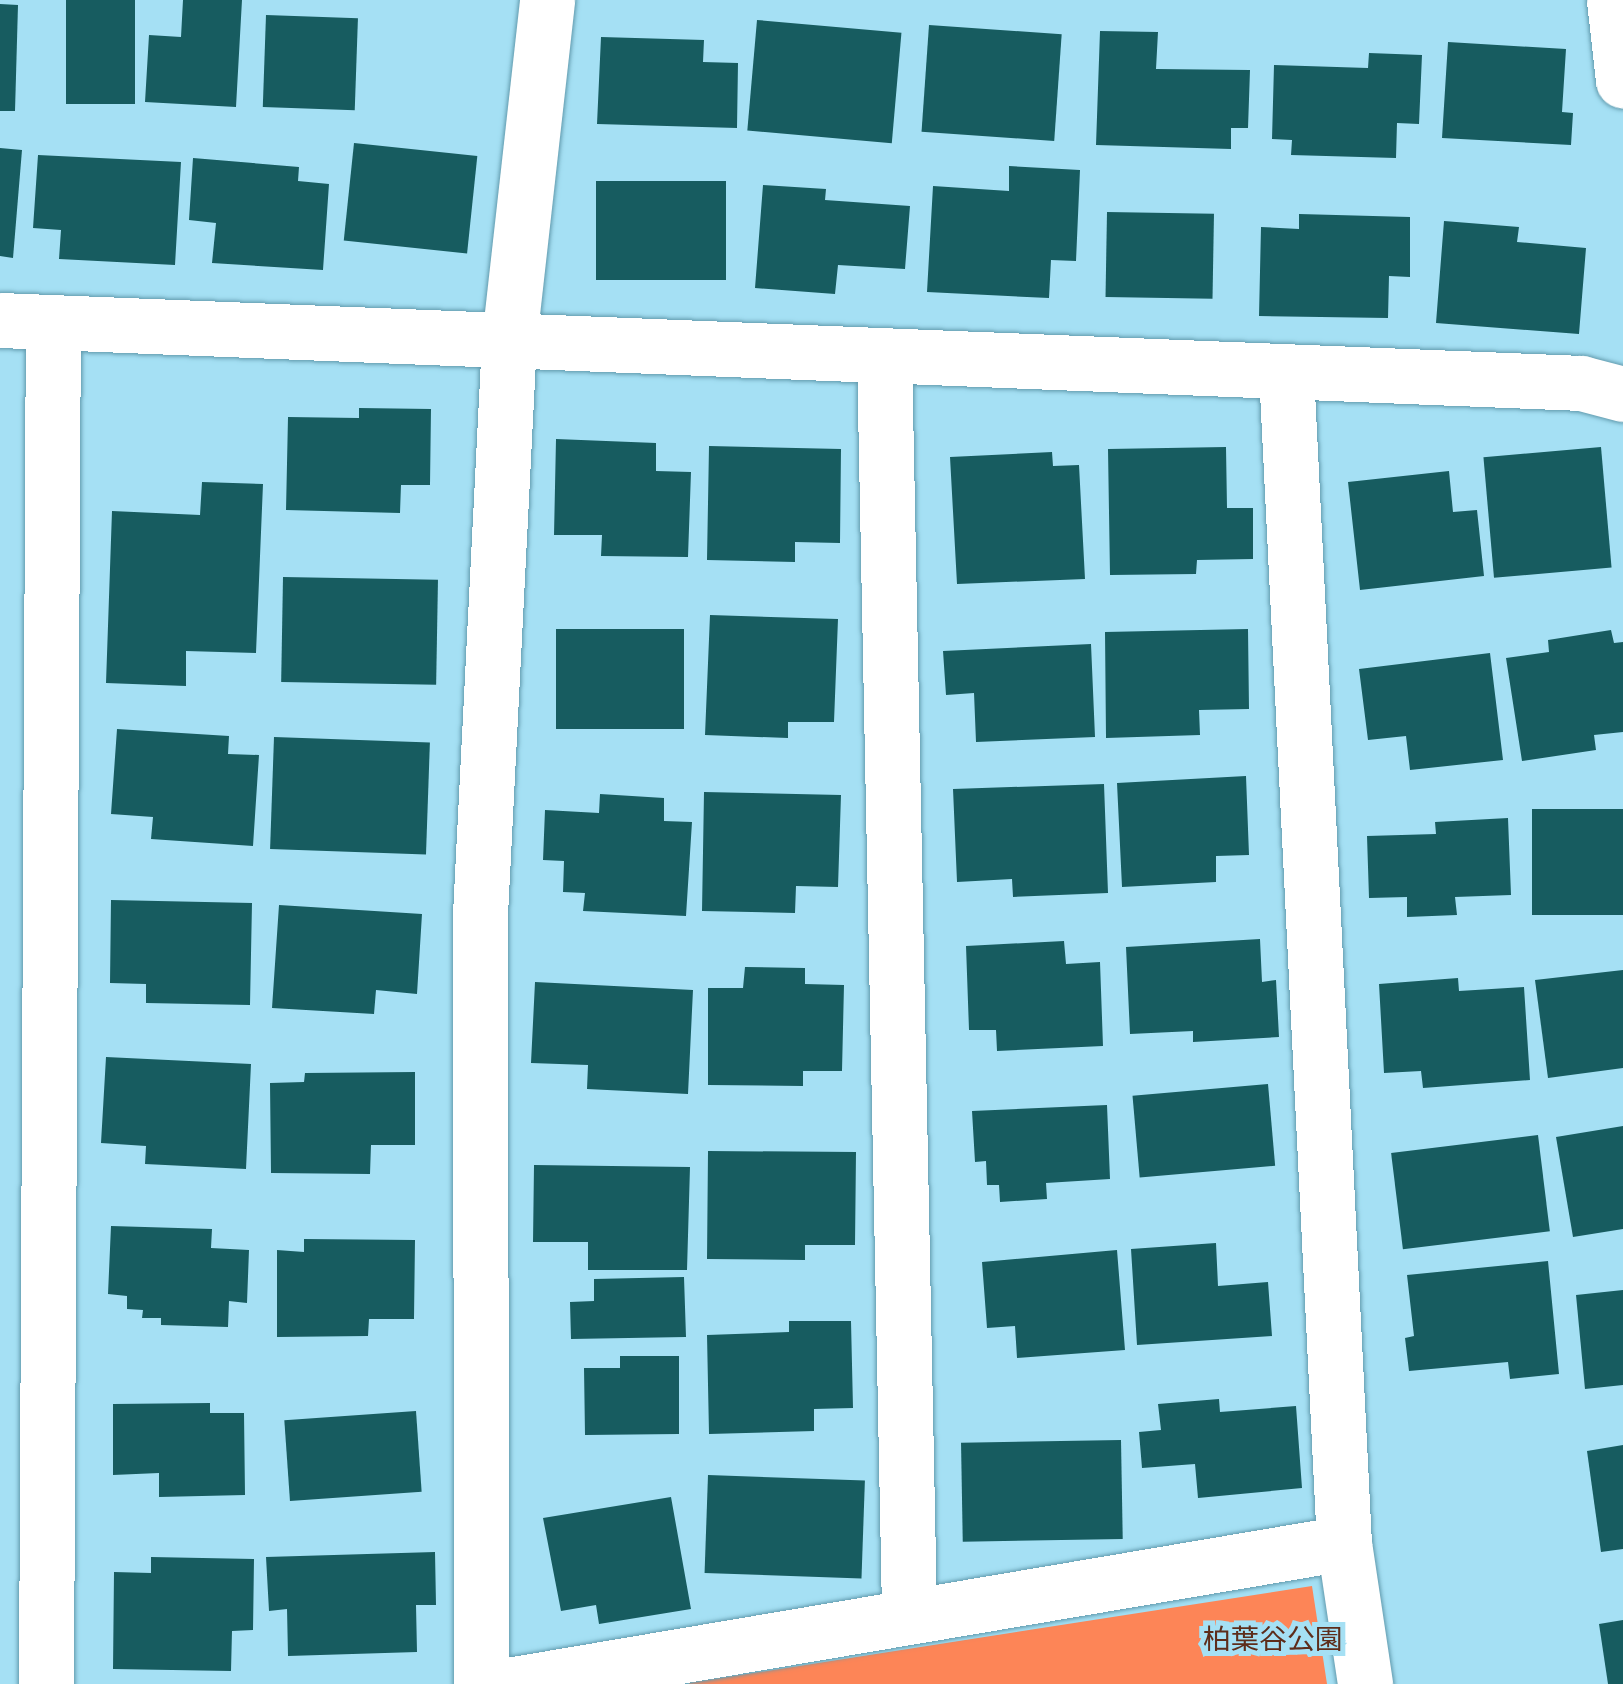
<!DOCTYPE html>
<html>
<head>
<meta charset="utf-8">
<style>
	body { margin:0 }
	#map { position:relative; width:1623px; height:1684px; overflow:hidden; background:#a5e0f4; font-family:"PT Sans Narrow","Noto Sans JP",sans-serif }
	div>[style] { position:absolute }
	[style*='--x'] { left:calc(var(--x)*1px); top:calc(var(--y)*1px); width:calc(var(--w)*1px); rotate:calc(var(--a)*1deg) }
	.green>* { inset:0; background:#fd8557 }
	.building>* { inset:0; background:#175c60; transform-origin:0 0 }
	.roads { filter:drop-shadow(0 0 2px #619aad) drop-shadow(0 0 2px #619aad) }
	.minor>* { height:55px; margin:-27.5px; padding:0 27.5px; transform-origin:27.5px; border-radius:27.5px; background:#fff }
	span { translate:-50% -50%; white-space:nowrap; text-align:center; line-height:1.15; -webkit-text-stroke:10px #a5e0f4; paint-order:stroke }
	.park-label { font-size:28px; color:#5d2d1b }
</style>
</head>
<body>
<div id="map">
	<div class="green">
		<div style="clip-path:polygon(1312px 1586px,1327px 1684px,689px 1684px,689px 1683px)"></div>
	</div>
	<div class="building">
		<div style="left:66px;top:0;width:69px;height:104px"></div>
		<div style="clip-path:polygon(183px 0,242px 0,236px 107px,145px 102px,149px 35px,181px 37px)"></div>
		<div style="clip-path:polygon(0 4px,18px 5px,15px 111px,0 111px)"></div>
		<div style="left:266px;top:15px;width:92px;height:92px;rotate:2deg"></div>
		<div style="left:757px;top:20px;width:145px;height:111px;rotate:5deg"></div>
		<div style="left:929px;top:25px;width:133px;height:107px;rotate:4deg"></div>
		<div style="clip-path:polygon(1100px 31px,1158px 32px,1156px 69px,1250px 70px,1248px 128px,1231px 128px,1231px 149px,1096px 145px)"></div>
		<div style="clip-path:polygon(601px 37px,704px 40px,703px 62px,738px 63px,737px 128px,597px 124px)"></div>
		<div style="clip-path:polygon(1448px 42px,1566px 49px,1562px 112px,1573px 113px,1571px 145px,1442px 138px)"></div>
		<div style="clip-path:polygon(1369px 53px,1422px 55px,1419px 124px,1397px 123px,1396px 158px,1291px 155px,1292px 140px,1272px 139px,1274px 65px,1368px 68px)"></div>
		<div style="left:354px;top:143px;width:124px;height:98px;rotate:6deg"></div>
		<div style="clip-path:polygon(0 148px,22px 150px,13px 258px,0 256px)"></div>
		<div style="clip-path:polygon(38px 155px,181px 162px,175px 265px,59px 259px,61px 230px,33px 228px)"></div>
		<div style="clip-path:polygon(193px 158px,299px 167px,298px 181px,329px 184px,323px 270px,212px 263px,216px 223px,189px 220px)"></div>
		<div style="clip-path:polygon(1009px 166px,1080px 170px,1076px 261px,1051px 260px,1049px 298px,927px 292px,933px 186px,1009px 191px)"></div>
		<div style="left:596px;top:181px;width:130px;height:99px"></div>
		<div style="clip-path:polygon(763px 185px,826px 189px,825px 200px,910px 206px,905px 269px,838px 265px,835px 294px,755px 288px)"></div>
		<div style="left:1107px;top:212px;width:107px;height:85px;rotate:1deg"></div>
		<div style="clip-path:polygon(1299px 214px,1410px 217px,1410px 277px,1389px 276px,1388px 318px,1259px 316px,1261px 227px,1299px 229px)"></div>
		<div style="clip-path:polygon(1444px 221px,1519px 227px,1517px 242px,1586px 248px,1579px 334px,1436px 323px)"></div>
		<div style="clip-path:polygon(359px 408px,431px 409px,430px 485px,401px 485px,400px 513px,286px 510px,288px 417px,359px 418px)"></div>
		<div style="clip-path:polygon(556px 439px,656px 443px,656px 471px,691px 472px,688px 557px,601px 556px,602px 535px,554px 535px)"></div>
		<div style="clip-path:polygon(709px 446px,841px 449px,840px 543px,795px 542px,795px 562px,707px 560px)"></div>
		<div style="clip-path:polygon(1226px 447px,1227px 508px,1253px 508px,1253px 559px,1197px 560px,1196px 574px,1110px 575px,1108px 449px)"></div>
		<div style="left:1601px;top:447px;width:121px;height:118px;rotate:85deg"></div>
		<div style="clip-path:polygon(1052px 452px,1053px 466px,1079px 465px,1085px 579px,957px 584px,950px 457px)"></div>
		<div style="clip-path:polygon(1449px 471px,1453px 512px,1477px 510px,1484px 576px,1360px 590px,1348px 482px)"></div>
		<div style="clip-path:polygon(202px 482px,263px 484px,256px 653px,186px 651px,186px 686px,106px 683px,112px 511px,200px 515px)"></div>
		<div style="left:283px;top:577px;width:155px;height:105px;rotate:1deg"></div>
		<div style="clip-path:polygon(710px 615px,838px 619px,834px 722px,788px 722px,788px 738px,705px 735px)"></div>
		<div style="left:556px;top:629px;width:128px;height:100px"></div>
		<div style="clip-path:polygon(1248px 629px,1249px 709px,1199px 710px,1200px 735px,1106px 738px,1105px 632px)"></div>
		<div style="clip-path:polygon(1611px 630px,1614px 643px,1623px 642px,1623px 732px,1594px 735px,1596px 750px,1522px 761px,1506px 658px,1549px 652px,1548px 640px)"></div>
		<div style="clip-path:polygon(1091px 644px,1095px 737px,976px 742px,974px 693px,946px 695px,943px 651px)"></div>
		<div style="clip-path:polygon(1490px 653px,1503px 760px,1410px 770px,1406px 736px,1368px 740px,1359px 669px)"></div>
		<div style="clip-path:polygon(117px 729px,229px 736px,228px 754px,259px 755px,253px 846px,151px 839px,153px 817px,111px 814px)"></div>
		<div style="left:274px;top:737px;width:156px;height:112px;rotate:2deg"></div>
		<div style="clip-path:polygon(1246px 776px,1249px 855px,1216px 856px,1216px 882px,1122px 887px,1117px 783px)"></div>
		<div style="clip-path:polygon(1104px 784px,1108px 893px,1013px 897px,1012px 879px,957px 882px,953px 789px)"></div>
		<div style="clip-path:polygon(704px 792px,841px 795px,838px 887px,796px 886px,795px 913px,702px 911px)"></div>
		<div style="clip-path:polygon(600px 794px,664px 798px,664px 821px,692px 822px,686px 916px,583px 911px,585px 893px,563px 892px,564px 861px,543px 860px,545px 810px,599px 813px)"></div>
		<div style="left:1623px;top:809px;width:106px;height:91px;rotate:90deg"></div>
		<div style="clip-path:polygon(1508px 818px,1511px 895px,1455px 897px,1457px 915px,1407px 917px,1407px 897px,1369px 898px,1367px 836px,1436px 834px,1435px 822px)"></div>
		<div style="clip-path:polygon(111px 900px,252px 903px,250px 1005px,146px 1003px,146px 984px,110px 983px)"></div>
		<div style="clip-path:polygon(279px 905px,422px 914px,417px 994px,376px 990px,374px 1014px,272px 1008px)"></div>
		<div style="clip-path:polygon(1260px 939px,1262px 982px,1276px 980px,1279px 1037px,1193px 1042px,1193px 1031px,1130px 1034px,1126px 947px)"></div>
		<div style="clip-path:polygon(1064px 941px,1066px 964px,1100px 962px,1103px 1046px,997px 1051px,996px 1030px,969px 1030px,966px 946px)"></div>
		<div style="clip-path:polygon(745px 967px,805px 968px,805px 984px,844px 985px,842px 1071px,803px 1071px,803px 1086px,708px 1085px,708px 988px,743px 988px)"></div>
		<div style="clip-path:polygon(1623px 970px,1623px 1068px,1548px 1078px,1535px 980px)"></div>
		<div style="clip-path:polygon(1458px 978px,1459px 991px,1524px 987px,1530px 1080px,1423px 1088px,1421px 1071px,1384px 1073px,1379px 984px)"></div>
		<div style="clip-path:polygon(535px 982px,693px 990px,688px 1094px,587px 1089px,588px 1065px,531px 1063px)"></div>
		<div style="clip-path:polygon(106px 1057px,251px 1064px,246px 1169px,145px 1164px,146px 1146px,101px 1143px)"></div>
		<div style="clip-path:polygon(415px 1072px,415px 1145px,371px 1145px,370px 1174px,271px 1173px,270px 1083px,304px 1082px,305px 1073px)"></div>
		<div style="left:1268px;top:1084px;width:82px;height:136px;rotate:85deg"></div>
		<div style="clip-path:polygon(1107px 1105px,1110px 1179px,1046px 1183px,1047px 1199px,1000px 1202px,999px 1185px,987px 1185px,986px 1161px,975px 1162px,972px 1111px)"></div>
		<div style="clip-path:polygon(1623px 1126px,1623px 1229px,1573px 1237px,1556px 1137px)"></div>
		<div style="left:1538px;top:1135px;width:97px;height:148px;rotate:83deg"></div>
		<div style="clip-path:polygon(708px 1151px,856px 1152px,855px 1245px,805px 1245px,805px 1260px,707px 1259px)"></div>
		<div style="clip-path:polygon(534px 1165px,690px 1167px,687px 1270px,588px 1270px,588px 1242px,533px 1242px)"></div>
		<div style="clip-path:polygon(111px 1226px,212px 1229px,211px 1248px,249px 1250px,247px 1303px,229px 1301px,228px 1327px,161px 1325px,161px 1318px,142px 1318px,143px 1310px,127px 1309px,127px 1296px,108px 1294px)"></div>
		<div style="clip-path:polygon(304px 1239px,415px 1240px,414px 1319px,369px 1319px,368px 1336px,277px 1337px,277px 1250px,304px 1252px)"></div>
		<div style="clip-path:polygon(1216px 1243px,1218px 1286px,1268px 1282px,1272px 1336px,1137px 1345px,1131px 1249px)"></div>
		<div style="clip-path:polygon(1117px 1250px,1125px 1350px,1017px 1358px,1015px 1326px,987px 1328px,982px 1262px)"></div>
		<div style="clip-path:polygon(1548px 1261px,1559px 1374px,1510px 1379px,1508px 1362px,1409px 1371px,1405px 1338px,1414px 1336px,1407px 1275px)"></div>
		<div style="clip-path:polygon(684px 1277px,686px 1337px,571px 1339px,570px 1302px,594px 1301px,594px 1279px)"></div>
		<div style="clip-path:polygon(1623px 1290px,1623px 1385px,1585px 1389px,1576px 1295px)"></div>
		<div style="clip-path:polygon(789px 1321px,851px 1321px,853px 1408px,814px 1409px,814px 1431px,709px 1434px,707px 1335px,789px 1332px)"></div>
		<div style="clip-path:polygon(620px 1356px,679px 1356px,679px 1434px,585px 1435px,584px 1368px,620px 1368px)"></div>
		<div style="clip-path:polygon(1219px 1399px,1220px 1412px,1296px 1406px,1302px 1488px,1198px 1498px,1195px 1464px,1142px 1468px,1139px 1432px,1161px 1430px,1158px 1404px)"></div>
		<div style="clip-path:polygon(210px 1403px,210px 1413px,244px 1413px,245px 1495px,159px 1497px,159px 1473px,113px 1475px,113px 1404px)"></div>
		<div style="left:416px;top:1411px;width:81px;height:132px;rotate:86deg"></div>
		<div style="left:1121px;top:1440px;width:99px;height:160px;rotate:89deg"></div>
		<div style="clip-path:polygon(1623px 1445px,1623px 1549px,1601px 1552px,1587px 1451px)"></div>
		<div style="left:708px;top:1475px;width:157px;height:98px;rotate:2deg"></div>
		<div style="clip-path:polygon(671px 1497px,691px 1609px,599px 1624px,596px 1605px,561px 1611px,543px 1518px)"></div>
		<div style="clip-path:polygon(435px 1552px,436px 1605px,416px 1605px,417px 1652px,288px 1656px,287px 1609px,269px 1611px,266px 1557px)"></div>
		<div style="clip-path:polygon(151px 1557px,254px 1559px,253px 1630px,232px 1631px,231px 1671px,113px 1669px,114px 1572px,151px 1573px)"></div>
		<div style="clip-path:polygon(1623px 1620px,1623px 1684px,1608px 1684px,1599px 1624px)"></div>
	</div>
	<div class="roads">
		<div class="minor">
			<div style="--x:1614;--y:0;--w:81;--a:83.6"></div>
			<div style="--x:0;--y:320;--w:1582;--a:2.28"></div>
			<div style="--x:1581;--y:383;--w:43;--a:14.7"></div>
			<div style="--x:884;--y:355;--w:1261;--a:88.86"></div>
			<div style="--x:1286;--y:371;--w:1173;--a:87.17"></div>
			<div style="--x:1344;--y:1543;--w:143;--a:81.5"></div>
			<div style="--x:46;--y:1684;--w:1362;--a:-89.71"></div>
			<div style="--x:481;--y:1684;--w:770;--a:-90.07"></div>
			<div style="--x:480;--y:914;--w:575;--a:-87.11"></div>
			<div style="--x:509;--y:340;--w:342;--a:-83.6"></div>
			<div style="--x:514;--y:1684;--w:842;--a:-9.64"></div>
		</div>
	</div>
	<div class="park-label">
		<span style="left:1273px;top:1639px">柏葉谷公園</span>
	</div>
</div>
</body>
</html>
